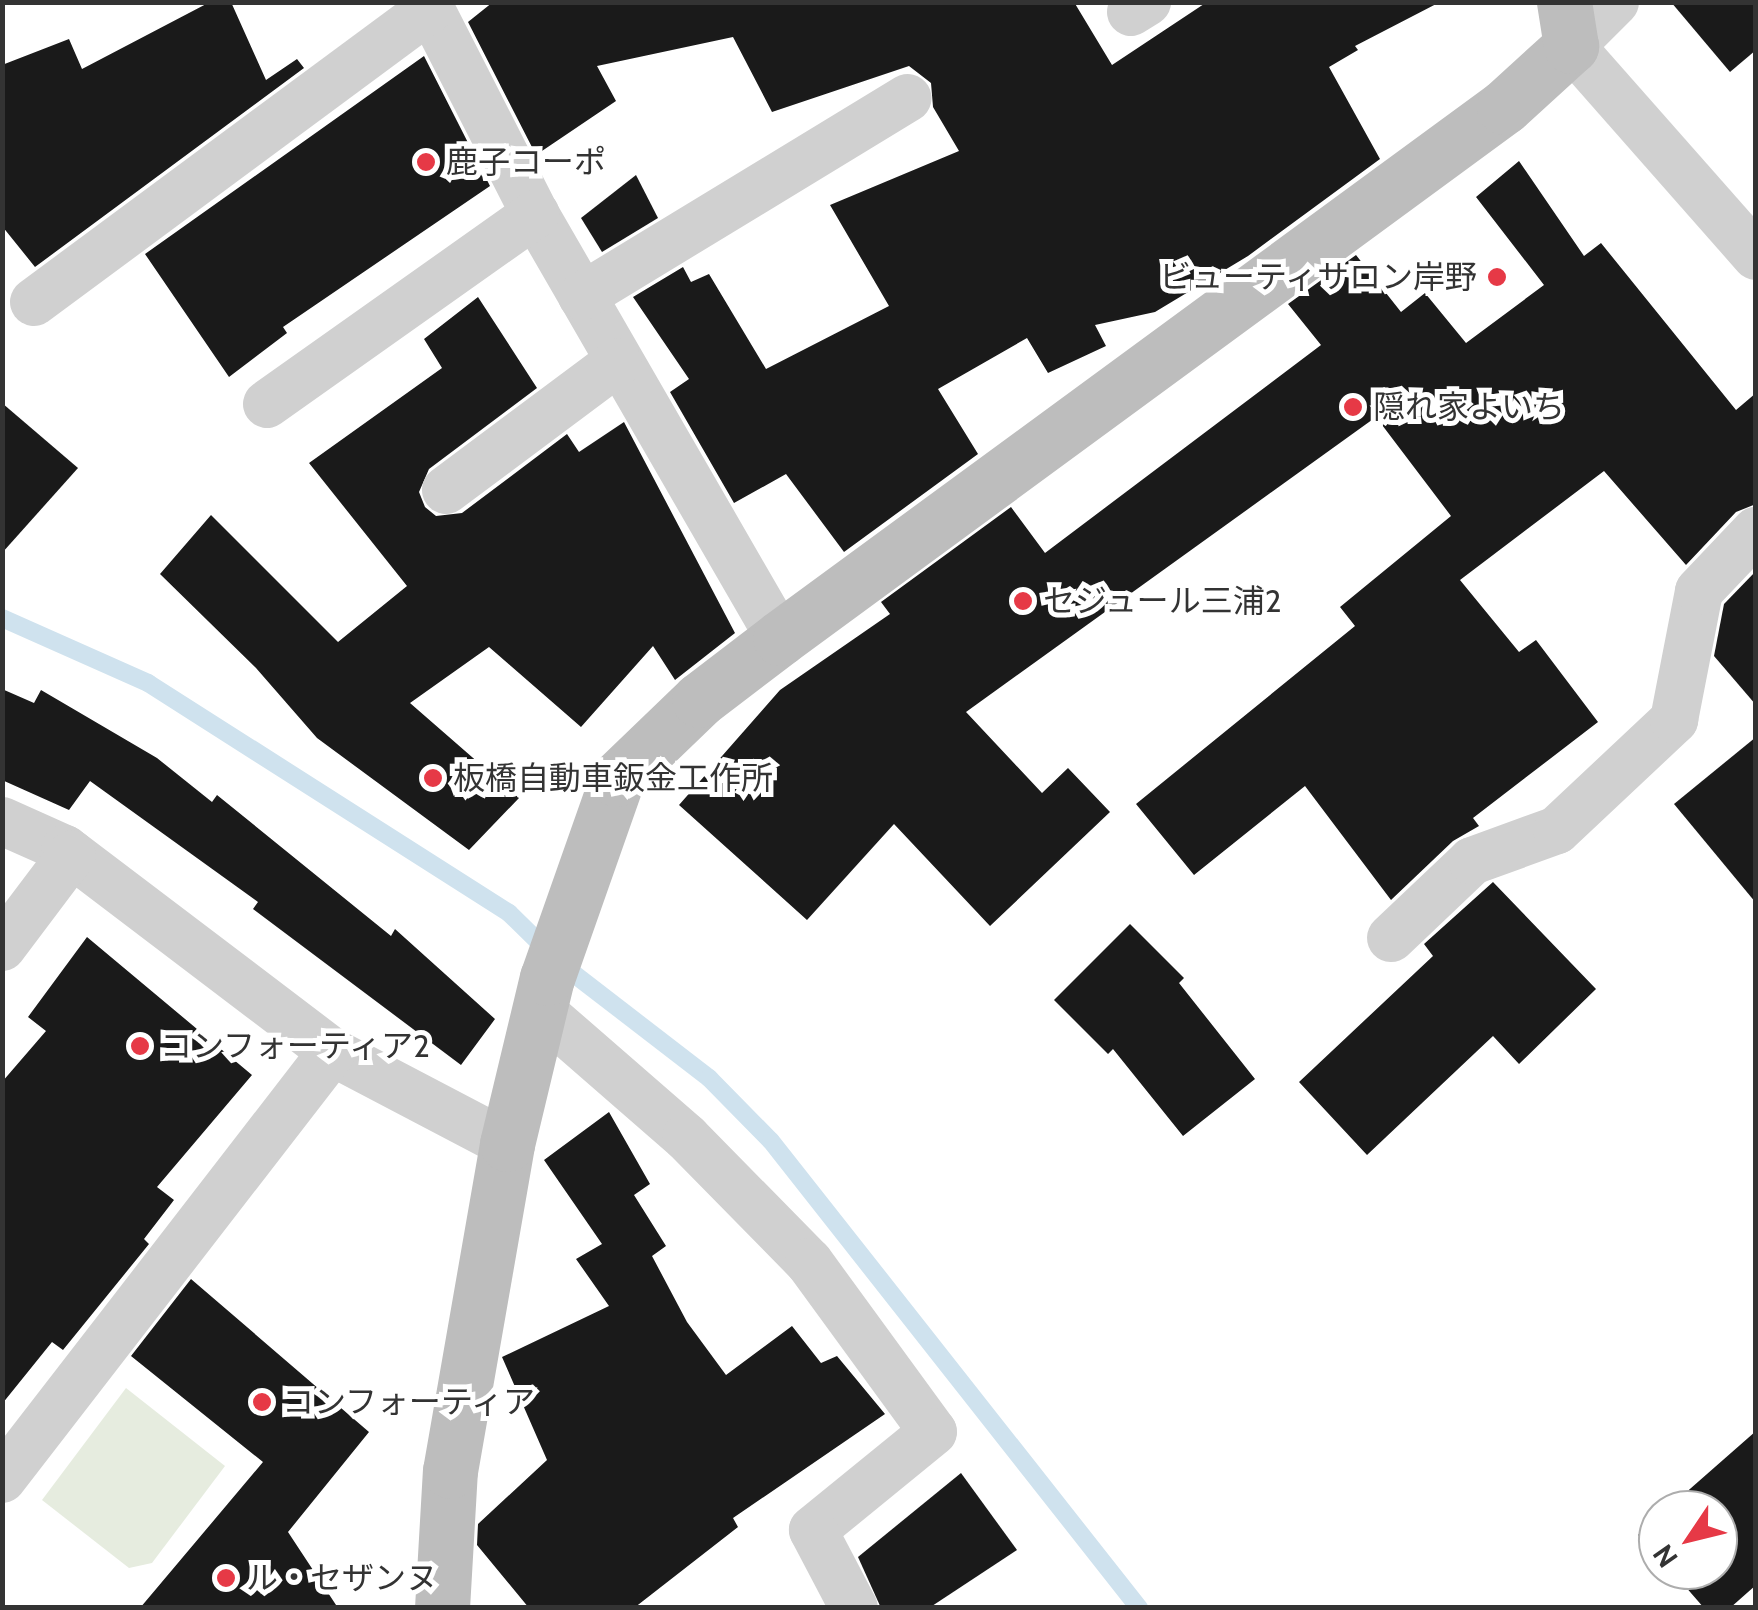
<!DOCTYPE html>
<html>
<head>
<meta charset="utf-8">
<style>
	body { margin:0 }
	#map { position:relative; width:1758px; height:1610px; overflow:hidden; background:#fff; font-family:Cabin,"Noto Sans JP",sans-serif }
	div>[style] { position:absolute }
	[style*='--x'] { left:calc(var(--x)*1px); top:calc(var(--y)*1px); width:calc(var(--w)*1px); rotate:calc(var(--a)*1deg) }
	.green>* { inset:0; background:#e6ecdf }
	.stream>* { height:18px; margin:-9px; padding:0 9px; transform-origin:9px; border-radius:9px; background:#cfe2ee }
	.building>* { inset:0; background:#1a1a1a }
	.street>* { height:48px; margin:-24px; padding:0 24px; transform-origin:24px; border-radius:24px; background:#d0d0d0 }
	.secondary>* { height:55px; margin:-27.5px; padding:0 27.5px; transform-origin:27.5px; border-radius:27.5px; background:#bdbdbd }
	.dots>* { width:28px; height:28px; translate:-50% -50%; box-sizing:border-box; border:5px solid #fff; border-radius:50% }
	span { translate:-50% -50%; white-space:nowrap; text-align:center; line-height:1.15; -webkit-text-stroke:10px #fff; paint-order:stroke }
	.poi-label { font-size:32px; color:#333 }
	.left { translate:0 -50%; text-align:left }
	.right { translate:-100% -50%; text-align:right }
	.frame { position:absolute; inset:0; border:5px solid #333; pointer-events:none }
	.north { position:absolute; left:1638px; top:1490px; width:100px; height:100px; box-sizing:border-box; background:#fff; border:2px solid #adadad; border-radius:50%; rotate:235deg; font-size:28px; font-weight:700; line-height:40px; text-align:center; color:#333 }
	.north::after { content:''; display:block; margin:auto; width:35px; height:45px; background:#e63946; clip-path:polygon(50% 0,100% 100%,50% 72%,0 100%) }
</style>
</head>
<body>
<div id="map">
	<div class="green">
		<div style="clip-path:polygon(126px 1388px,225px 1466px,152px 1563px,129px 1568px,42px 1500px)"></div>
	</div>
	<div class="stream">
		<div style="--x:2;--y:618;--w:160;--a:24"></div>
		<div style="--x:148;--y:683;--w:428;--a:32.5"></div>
		<div style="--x:509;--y:913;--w:73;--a:44.4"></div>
		<div style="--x:561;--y:964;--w:187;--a:37.6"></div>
		<div style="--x:709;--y:1078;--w:88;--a:45.5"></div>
		<div style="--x:771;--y:1141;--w:595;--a:51.76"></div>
	</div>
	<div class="building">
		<div style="clip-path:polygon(210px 2px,231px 2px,266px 80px,297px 59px,304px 68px,35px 267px,2px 226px,2px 65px,69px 39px,82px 69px)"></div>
		<div style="clip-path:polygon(493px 2px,1074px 2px,1112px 65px,1207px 2px,1440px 2px,1355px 46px,1358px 50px,1329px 67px,1380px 159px,1248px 256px,1155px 312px,1095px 325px,1106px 346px,1048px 373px,1027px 338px,938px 389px,978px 454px,844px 552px,786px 474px,734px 503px,670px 392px,689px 379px,633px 297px,683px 267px,691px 282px,709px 274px,766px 369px,889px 306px,830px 205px,959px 151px,933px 107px,931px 83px,909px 66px,772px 112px,733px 37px,597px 66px,616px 101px,536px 155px,468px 22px)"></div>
		<div style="clip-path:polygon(1671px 2px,1756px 2px,1756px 50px,1730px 72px)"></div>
		<div style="clip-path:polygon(424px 56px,490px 186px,283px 327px,287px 333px,229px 377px,145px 254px)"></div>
		<div style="clip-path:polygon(1519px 161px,1584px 256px,1601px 243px,1736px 410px,1756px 393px,1756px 504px,1736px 512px,1686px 565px,1604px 471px,1460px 580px,1519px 652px,1536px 640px,1598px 722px,1473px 818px,1479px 826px,1453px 841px,1391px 900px,1305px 786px,1194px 875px,1136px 804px,1355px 626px,1340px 607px,1451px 516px,1376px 417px,966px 712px,1042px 793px,1068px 768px,1110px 812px,990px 926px,894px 824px,807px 920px,679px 805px,780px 690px,890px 614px,881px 602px,1011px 507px,1045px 553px,1321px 345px,1288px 304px,1356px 255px,1401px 312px,1425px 293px,1466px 343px,1544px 285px,1476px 197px)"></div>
		<div style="clip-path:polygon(636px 175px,658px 218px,602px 252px,581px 218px)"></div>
		<div style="clip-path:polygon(478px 297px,537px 388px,429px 469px,419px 492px,425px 507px,436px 516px,462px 513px,567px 434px,579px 452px,624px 422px,735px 633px,675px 680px,653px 646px,581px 727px,489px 647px,410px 703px,519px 798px,469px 850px,317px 738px,256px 668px,160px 574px,211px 515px,338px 642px,407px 586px,309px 463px,442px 368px,424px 339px)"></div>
		<div style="clip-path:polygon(2px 403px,78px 468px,2px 553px)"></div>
		<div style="clip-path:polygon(1756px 571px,1756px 705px,1714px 656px,1724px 604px)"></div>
		<div style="clip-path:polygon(2px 689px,34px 703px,41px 690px,157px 758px,212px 802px,217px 795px,391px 936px,395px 929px,495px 1019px,461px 1065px,253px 909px,258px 902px,90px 781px,69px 810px,2px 780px)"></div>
		<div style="clip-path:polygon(1756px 737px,1756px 903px,1674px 804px)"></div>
		<div style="clip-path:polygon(1493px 882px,1596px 989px,1519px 1064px,1493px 1036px,1367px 1155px,1299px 1082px,1433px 956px,1424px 944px)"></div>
		<div style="clip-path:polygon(1130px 924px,1184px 978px,1179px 983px,1255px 1079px,1183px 1136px,1113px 1049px,1108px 1054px,1054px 1000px)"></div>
		<div style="clip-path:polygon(87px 937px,252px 1075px,157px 1187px,174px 1200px,144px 1239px,149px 1244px,63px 1350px,52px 1342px,2px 1404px,2px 1082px,46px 1031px,28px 1017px)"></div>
		<div style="clip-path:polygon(609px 1112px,650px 1184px,634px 1195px,666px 1246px,652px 1256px,687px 1322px,726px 1375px,792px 1326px,821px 1363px,837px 1356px,885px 1414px,733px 1518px,738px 1527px,634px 1608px,529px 1608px,477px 1545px,478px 1524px,547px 1460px,502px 1357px,609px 1306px,576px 1259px,602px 1244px,544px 1160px)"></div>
		<div style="clip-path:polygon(191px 1279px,369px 1432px,288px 1532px,338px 1608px,140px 1608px,263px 1462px,131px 1356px)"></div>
		<div style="clip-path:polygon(1756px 1431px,1756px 1585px,1730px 1608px,1704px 1608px,1671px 1570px,1718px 1570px,1718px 1510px,1666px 1510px)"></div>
		<div style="clip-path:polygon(961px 1473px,1017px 1550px,929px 1608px,881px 1608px,858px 1557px)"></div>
		<div style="clip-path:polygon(1658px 1517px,1658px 1555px,1638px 1535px)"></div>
	</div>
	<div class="street">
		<div style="--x:427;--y:2;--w:238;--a:63"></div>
		<div style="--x:535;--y:214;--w:490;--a:60"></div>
		<div style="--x:1615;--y:2;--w:62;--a:135"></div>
		<div style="--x:1571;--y:46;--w:280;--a:48.6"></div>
		<div style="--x:1131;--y:12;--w:19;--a:-32"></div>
		<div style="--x:582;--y:296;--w:381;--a:-31.3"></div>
		<div style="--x:34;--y:302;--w:493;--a:-36.5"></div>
		<div style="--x:267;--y:404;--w:329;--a:-35.3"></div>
		<div style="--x:446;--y:490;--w:214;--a:-36.7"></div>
		<div style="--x:2;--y:821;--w:69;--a:24"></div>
		<div style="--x:65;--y:849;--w:335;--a:37.2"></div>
		<div style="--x:332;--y:1052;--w:198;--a:27.7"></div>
		<div style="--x:1391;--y:938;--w:112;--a:-43.5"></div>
		<div style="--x:1472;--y:861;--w:90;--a:-20"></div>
		<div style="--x:1557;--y:830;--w:161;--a:-43.2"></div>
		<div style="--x:1674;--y:720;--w:131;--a:-79"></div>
		<div style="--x:1699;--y:591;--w:83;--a:-46.5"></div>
		<div style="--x:2;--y:947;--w:116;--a:-53"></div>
		<div style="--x:540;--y:1010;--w:194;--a:41"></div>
		<div style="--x:686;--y:1137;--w:175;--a:45.5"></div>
		<div style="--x:809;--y:1262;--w:210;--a:53.9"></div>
		<div style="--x:933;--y:1432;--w:155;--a:140.8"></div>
		<div style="--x:813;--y:1530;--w:88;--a:62.3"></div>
		<div style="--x:2;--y:1479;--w:540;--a:-52.3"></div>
	</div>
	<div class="secondary">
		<div style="--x:442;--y:1608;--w:137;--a:-86.7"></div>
		<div style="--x:450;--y:1471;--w:332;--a:-80.1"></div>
		<div style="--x:507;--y:1144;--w:171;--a:-76.5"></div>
		<div style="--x:547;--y:978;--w:211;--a:-70.6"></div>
		<div style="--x:617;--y:779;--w:114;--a:-43.9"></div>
		<div style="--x:699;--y:700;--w:102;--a:-37.4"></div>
		<div style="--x:780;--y:638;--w:898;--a:-36.26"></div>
		<div style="--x:1504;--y:107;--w:91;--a:-42.3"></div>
		<div style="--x:1571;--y:46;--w:45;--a:-99"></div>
	</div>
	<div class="dots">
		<div style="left:426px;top:162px;background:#e63946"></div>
		<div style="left:1497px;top:277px;background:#e63946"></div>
		<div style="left:1353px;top:407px;background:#e63946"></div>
		<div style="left:1023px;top:601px;background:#e63946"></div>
		<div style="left:433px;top:778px;background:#e63946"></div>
		<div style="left:140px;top:1046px;background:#e63946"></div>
		<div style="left:262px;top:1402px;background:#e63946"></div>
		<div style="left:226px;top:1578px;background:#e63946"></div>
	</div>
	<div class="poi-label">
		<span class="left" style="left:446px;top:162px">鹿子コーポ</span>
		<span class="right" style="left:1477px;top:277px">ビューティサロン岸野</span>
		<span class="left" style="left:1373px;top:407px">隠れ家よいち</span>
		<span class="left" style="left:1043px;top:601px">セジュール三浦2</span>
		<span class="left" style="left:453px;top:778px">板橋自動車鈑金工作所</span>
		<span class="left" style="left:160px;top:1046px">コンフォーティア2</span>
		<span class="left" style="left:282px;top:1402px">コンフォーティア</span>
		<span class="left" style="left:246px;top:1578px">ル・セザンヌ</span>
	</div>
	<div class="frame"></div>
	<div class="north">N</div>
</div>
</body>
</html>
